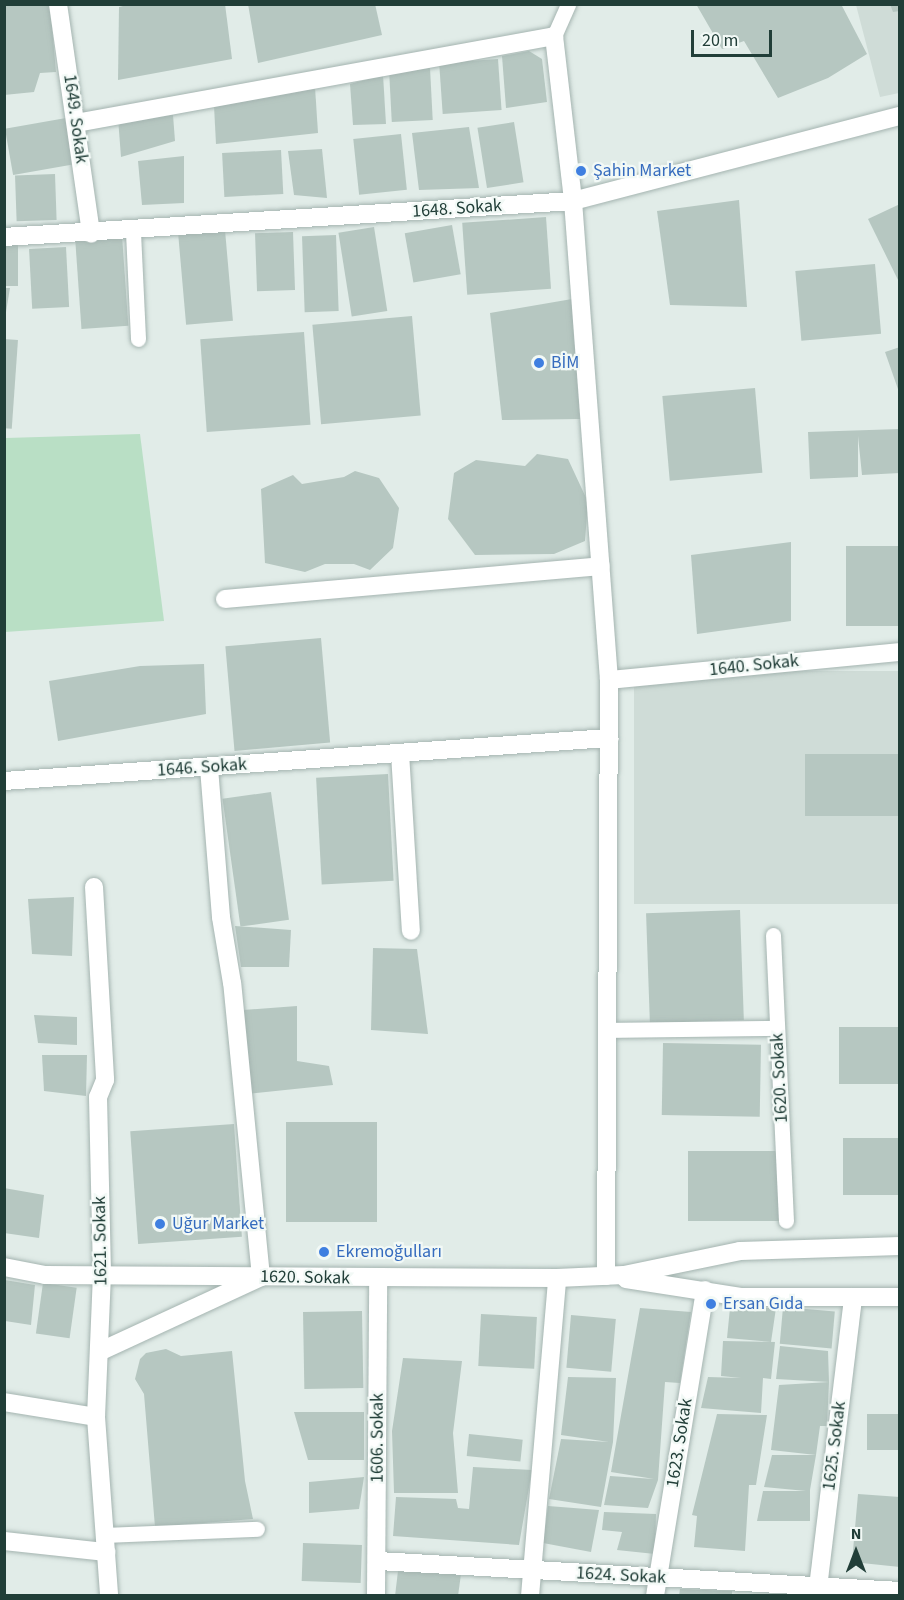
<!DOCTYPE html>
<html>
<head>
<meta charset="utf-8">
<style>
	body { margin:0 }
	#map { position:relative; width:904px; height:1600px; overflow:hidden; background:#e1ece8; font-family:"Source Sans 3",sans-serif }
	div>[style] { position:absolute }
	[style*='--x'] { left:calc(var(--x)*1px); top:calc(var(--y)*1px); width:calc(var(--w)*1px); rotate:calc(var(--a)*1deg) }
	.built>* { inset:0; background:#cfdcd7; transform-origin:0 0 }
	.green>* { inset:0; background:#b9dfc5 }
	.building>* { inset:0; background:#b6c7c1; transform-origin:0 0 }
	.roads { filter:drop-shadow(0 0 2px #a4b4b0) drop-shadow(0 0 2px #a4b4b0) }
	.lane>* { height:15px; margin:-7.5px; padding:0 7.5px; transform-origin:7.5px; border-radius:7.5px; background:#fff }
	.street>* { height:18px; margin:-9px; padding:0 9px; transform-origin:9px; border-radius:9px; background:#fff }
	.dots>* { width:16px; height:16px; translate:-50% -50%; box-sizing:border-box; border:3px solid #f2f9f6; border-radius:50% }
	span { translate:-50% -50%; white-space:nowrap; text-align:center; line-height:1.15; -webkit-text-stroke:4.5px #f2f9f6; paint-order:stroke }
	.street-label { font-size:18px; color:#213e38 }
	.shop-label { font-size:18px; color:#366cbe }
	.left { translate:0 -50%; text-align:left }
	.frame { position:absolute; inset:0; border:6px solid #213e38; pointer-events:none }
	.north { position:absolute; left:826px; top:1522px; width:60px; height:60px; -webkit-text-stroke:4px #f2f9f6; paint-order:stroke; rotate:0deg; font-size:16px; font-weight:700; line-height:24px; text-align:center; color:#213e38 }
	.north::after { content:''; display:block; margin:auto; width:21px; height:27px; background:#213e38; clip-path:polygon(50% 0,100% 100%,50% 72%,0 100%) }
	.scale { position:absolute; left:691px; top:30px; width:81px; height:27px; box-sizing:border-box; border:3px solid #213e38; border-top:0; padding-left:8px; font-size:18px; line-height:21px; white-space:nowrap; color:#213e38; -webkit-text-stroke:4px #f2f9f6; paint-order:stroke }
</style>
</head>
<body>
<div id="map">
	<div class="built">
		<div style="clip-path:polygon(856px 5px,899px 5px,899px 93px,880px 97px)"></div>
		<div style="left:899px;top:671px;width:233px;height:265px;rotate:90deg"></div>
	</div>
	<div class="green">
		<div style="clip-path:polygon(140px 434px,164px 621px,5px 632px,6px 438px)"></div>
	</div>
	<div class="building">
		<div style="clip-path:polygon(4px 4px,50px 4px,56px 72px,40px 73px,34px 92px,4px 95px)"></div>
		<div style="clip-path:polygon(131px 4px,225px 4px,232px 59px,118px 80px,119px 7px)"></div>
		<div style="clip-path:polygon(248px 4px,375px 4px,382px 35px,258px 63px)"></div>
		<div style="clip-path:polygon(696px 4px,841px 4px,867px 54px,828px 78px,778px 98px,744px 41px,722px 49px)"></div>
		<div style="clip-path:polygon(890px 4px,900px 4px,900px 11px,893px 12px)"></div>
		<div style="clip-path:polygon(529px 51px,542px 59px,547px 102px,506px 108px,502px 56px)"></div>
		<div style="left:498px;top:59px;width:51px;height:59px;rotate:86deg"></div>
		<div style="left:430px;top:68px;width:52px;height:41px;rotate:87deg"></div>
		<div style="clip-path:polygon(383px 75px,386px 124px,353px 125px,350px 84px)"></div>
		<div style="clip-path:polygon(315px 87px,318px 133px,216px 144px,214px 106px)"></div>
		<div style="clip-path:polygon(173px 115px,175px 141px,121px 157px,118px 118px)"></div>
		<div style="left:66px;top:118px;width:47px;height:62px;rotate:80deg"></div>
		<div style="left:514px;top:122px;width:61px;height:37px;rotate:81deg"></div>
		<div style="clip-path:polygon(469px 127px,479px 188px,419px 190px,412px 133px)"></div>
		<div style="left:401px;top:134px;width:56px;height:48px;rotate:84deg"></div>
		<div style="clip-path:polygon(322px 149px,327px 198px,294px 195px,288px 151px)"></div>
		<div style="left:281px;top:150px;width:44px;height:59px;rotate:87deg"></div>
		<div style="clip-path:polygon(184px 156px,184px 203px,142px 205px,138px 161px)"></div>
		<div style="left:55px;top:174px;width:46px;height:40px;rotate:88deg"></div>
		<div style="clip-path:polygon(739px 200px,747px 307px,670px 305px,657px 211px)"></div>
		<div style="clip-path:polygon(900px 204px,900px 284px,868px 219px)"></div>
		<div style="left:546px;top:217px;width:72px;height:84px;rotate:86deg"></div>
		<div style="left:452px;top:225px;width:50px;height:48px;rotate:80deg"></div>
		<div style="left:374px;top:227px;width:85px;height:36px;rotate:81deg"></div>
		<div style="left:225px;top:230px;width:91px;height:47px;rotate:85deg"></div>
		<div style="left:293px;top:232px;width:58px;height:38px;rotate:88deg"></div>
		<div style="left:122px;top:235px;width:91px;height:47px;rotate:86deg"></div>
		<div style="left:336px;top:235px;width:76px;height:34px;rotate:88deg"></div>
		<div style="left:4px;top:241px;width:14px;height:45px"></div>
		<div style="left:66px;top:247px;width:60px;height:37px;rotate:87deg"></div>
		<div style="left:875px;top:264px;width:70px;height:80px;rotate:85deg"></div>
		<div style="clip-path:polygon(4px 288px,10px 288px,4px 324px)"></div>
		<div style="clip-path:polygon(572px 299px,580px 419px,502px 420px,490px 313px)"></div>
		<div style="left:412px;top:316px;width:100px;height:100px;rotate:85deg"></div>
		<div style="left:304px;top:332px;width:93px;height:104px;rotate:86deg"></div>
		<div style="left:4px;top:339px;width:14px;height:89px;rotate:4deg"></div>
		<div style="clip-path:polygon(900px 347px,900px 392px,899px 392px,885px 352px)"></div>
		<div style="left:755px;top:388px;width:85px;height:93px;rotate:85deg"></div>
		<div style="clip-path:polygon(900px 429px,900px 473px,862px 475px,858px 436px,858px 477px,810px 479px,808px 432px)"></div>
		<div style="clip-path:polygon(537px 454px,568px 459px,588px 502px,585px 541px,554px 554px,475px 555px,448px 519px,454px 473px,476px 460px,525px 466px)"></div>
		<div style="clip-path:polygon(355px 471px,379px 478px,399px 508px,393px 548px,370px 570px,354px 564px,325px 564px,305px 572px,265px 563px,261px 489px,293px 475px,302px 484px,344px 477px)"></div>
		<div style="clip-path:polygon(791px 542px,791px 621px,697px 634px,691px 555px)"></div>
		<div style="left:900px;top:546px;width:80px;height:54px;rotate:90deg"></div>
		<div style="left:321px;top:638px;width:105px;height:96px;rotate:85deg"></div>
		<div style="clip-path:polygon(204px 664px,206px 714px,58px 741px,49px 681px,140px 666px)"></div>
		<div style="left:900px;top:754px;width:62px;height:95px;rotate:90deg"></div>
		<div style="left:388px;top:774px;width:107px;height:72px;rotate:87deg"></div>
		<div style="left:271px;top:792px;width:129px;height:49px;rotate:82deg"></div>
		<div style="clip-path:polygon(74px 897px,72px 956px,32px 954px,28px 899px)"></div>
		<div style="left:740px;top:910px;width:110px;height:94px;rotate:88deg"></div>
		<div style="clip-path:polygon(235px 926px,291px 930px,289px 967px,241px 967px)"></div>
		<div style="clip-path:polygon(373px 948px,417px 949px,428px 1034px,371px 1030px)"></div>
		<div style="clip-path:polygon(297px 1006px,297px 1061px,329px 1066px,333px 1085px,247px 1094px,243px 1010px)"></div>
		<div style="clip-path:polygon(34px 1015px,77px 1017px,77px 1045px,38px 1043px)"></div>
		<div style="left:900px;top:1027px;width:57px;height:61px;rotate:90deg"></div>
		<div style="left:663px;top:1043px;width:98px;height:72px;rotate:1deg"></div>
		<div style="clip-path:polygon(42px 1055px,87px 1055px,86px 1096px,44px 1091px)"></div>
		<div style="left:286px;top:1122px;width:91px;height:100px"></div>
		<div style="left:234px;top:1124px;width:113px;height:104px;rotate:86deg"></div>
		<div style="left:900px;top:1138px;width:57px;height:57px;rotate:90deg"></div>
		<div style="left:688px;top:1151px;width:91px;height:70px"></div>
		<div style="clip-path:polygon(4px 1188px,44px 1195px,39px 1238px,4px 1233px)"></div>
		<div style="clip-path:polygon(5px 1280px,35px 1285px,31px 1325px,5px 1321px)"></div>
		<div style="left:43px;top:1283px;width:34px;height:51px;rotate:8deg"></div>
		<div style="left:783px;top:1307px;width:52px;height:37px;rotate:5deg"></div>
		<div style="clip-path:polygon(640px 1308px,691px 1312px,680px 1383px,665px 1382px,658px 1480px,648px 1508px,604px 1505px,610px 1476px,654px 1479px,611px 1472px)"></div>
		<div style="clip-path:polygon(730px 1308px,776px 1308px,771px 1342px,727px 1338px)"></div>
		<div style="left:362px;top:1311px;width:77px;height:59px;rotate:89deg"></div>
		<div style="left:481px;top:1314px;width:56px;height:52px;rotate:3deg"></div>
		<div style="left:571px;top:1315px;width:45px;height:53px;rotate:5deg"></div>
		<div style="clip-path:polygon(723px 1341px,775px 1342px,771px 1379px,763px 1378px,761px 1413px,701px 1408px,708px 1377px,741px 1378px,721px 1376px)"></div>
		<div style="clip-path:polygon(780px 1346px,828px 1351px,829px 1382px,776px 1379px)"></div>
		<div style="clip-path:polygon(166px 1349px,181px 1356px,232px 1351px,245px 1481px,253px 1519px,155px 1527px,144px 1394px,135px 1379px,140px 1359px,146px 1353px)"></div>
		<div style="clip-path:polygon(403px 1358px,462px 1361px,453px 1433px,458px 1493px,394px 1493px,392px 1431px)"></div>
		<div style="clip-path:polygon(568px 1377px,616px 1378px,613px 1442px,601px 1507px,549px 1499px,561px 1439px,609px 1442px,561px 1435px)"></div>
		<div style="clip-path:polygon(829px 1382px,827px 1426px,820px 1426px,816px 1455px,810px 1490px,810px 1521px,757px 1521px,763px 1491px,806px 1491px,764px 1487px,772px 1455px,816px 1455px,771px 1450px,779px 1385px)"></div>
		<div style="clip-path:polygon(294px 1412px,364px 1412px,364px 1460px,308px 1460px)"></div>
		<div style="clip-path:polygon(717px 1414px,767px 1415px,756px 1485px,749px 1485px,745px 1551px,694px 1547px,697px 1516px,692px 1515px)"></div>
		<div style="left:867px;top:1414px;width:33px;height:36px"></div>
		<div style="left:469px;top:1434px;width:54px;height:22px;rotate:6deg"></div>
		<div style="clip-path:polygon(473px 1467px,532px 1470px,519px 1545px,393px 1536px,396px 1497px,456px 1499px,458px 1508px,469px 1509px)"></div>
		<div style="clip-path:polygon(364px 1477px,359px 1509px,309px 1513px,309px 1482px)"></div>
		<div style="clip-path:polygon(858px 1494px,900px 1497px,900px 1567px,852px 1562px)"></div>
		<div style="clip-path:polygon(548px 1506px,599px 1510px,591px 1552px,543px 1543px)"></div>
		<div style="clip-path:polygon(604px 1512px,656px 1514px,655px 1554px,617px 1550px,622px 1532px,602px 1530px)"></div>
		<div style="left:303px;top:1543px;width:59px;height:38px;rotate:2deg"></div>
		<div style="clip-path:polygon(398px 1571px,461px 1574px,458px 1596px,395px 1596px)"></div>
		<div style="clip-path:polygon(680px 1589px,732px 1591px,732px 1596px,679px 1596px)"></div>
	</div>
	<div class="roads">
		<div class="lane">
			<div style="--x:554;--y:36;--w:35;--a:-66"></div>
			<div style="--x:133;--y:232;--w:107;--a:87.3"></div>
			<div style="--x:773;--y:935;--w:286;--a:87.4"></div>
			<div style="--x:609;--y:1030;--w:168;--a:-0.7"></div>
			<div style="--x:105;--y:1535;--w:152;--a:-2.3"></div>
		</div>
		<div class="street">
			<div style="--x:58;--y:4;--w:232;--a:81.8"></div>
			<div style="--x:76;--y:123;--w:486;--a:-10.3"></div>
			<div style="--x:554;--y:36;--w:166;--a:83.4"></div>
			<div style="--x:573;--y:201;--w:480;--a:85.7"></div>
			<div style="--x:609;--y:680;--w:596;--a:90.29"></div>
			<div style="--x:4;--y:237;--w:570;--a:-3.62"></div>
			<div style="--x:573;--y:201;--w:338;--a:-14.6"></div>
			<div style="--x:225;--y:599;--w:377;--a:-5"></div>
			<div style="--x:609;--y:680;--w:292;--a:-5.5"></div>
			<div style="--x:400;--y:753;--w:178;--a:86.5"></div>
			<div style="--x:4;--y:781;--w:607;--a:-4.07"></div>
			<div style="--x:94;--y:887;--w:193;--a:86.7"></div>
			<div style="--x:105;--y:1080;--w:18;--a:112"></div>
			<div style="--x:98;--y:1097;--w:177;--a:88.7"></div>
			<div style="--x:102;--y:1274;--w:143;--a:92.4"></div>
			<div style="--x:96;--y:1417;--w:179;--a:85.8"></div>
			<div style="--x:4;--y:1267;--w:42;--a:11"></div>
			<div style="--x:45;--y:1275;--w:512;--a:0.34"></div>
			<div style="--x:557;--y:1278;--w:67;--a:-2.6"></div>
			<div style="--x:624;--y:1275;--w:118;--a:-11.7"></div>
			<div style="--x:740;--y:1251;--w:160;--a:-1.8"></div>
			<div style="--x:626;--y:1279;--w:116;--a:8.9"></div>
			<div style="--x:741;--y:1297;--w:159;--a:0"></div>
			<div style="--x:101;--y:1351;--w:176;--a:-24.8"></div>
			<div style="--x:261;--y:1277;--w:295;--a:-95.6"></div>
			<div style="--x:232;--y:983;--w:67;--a:-99.5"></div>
			<div style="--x:221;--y:917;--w:149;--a:-94.6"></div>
			<div style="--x:4;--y:1402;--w:93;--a:9.3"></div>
			<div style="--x:4;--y:1541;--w:103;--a:6.2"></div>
			<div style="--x:378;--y:1561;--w:523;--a:3.29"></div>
			<div style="--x:376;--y:1596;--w:316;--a:-89.6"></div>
			<div style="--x:530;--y:1596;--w:319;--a:-85.1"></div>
			<div style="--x:655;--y:1596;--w:310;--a:-80.7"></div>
			<div style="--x:817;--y:1596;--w:301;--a:-83.1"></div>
		</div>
	</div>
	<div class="dots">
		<div style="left:581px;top:171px;background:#3f7fe0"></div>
		<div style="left:539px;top:363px;background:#3f7fe0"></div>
		<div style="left:160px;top:1224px;background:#3f7fe0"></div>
		<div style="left:324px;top:1252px;background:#3f7fe0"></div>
		<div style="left:711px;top:1304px;background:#3f7fe0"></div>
	</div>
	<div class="street-label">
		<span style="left:75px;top:119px;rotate:82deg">1649. Sokak</span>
		<span style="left:457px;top:209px;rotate:-4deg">1648. Sokak</span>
		<span style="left:754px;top:666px;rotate:-6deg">1640. Sokak</span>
		<span style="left:202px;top:768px;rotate:-4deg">1646. Sokak</span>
		<span style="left:780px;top:1078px;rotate:-93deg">1620. Sokak</span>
		<span style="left:101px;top:1241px;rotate:-91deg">1621. Sokak</span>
		<span style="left:305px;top:1278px;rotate:1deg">1620. Sokak</span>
		<span style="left:378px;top:1438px;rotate:-90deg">1606. Sokak</span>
		<span style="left:680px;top:1443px;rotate:-81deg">1623. Sokak</span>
		<span style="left:835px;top:1446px;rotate:-83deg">1625. Sokak</span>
		<span style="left:621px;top:1576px;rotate:3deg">1624. Sokak</span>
	</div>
	<div class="shop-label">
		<span class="left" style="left:593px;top:171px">Şahin Market</span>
		<span class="left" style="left:551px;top:363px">BİM</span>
		<span class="left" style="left:172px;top:1224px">Uğur Market</span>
		<span class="left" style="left:336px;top:1252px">Ekremoğulları</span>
		<span class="left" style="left:723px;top:1304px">Ersan Gıda</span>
	</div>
	<div class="frame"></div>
	<div class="north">N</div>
	<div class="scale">20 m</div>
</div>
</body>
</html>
